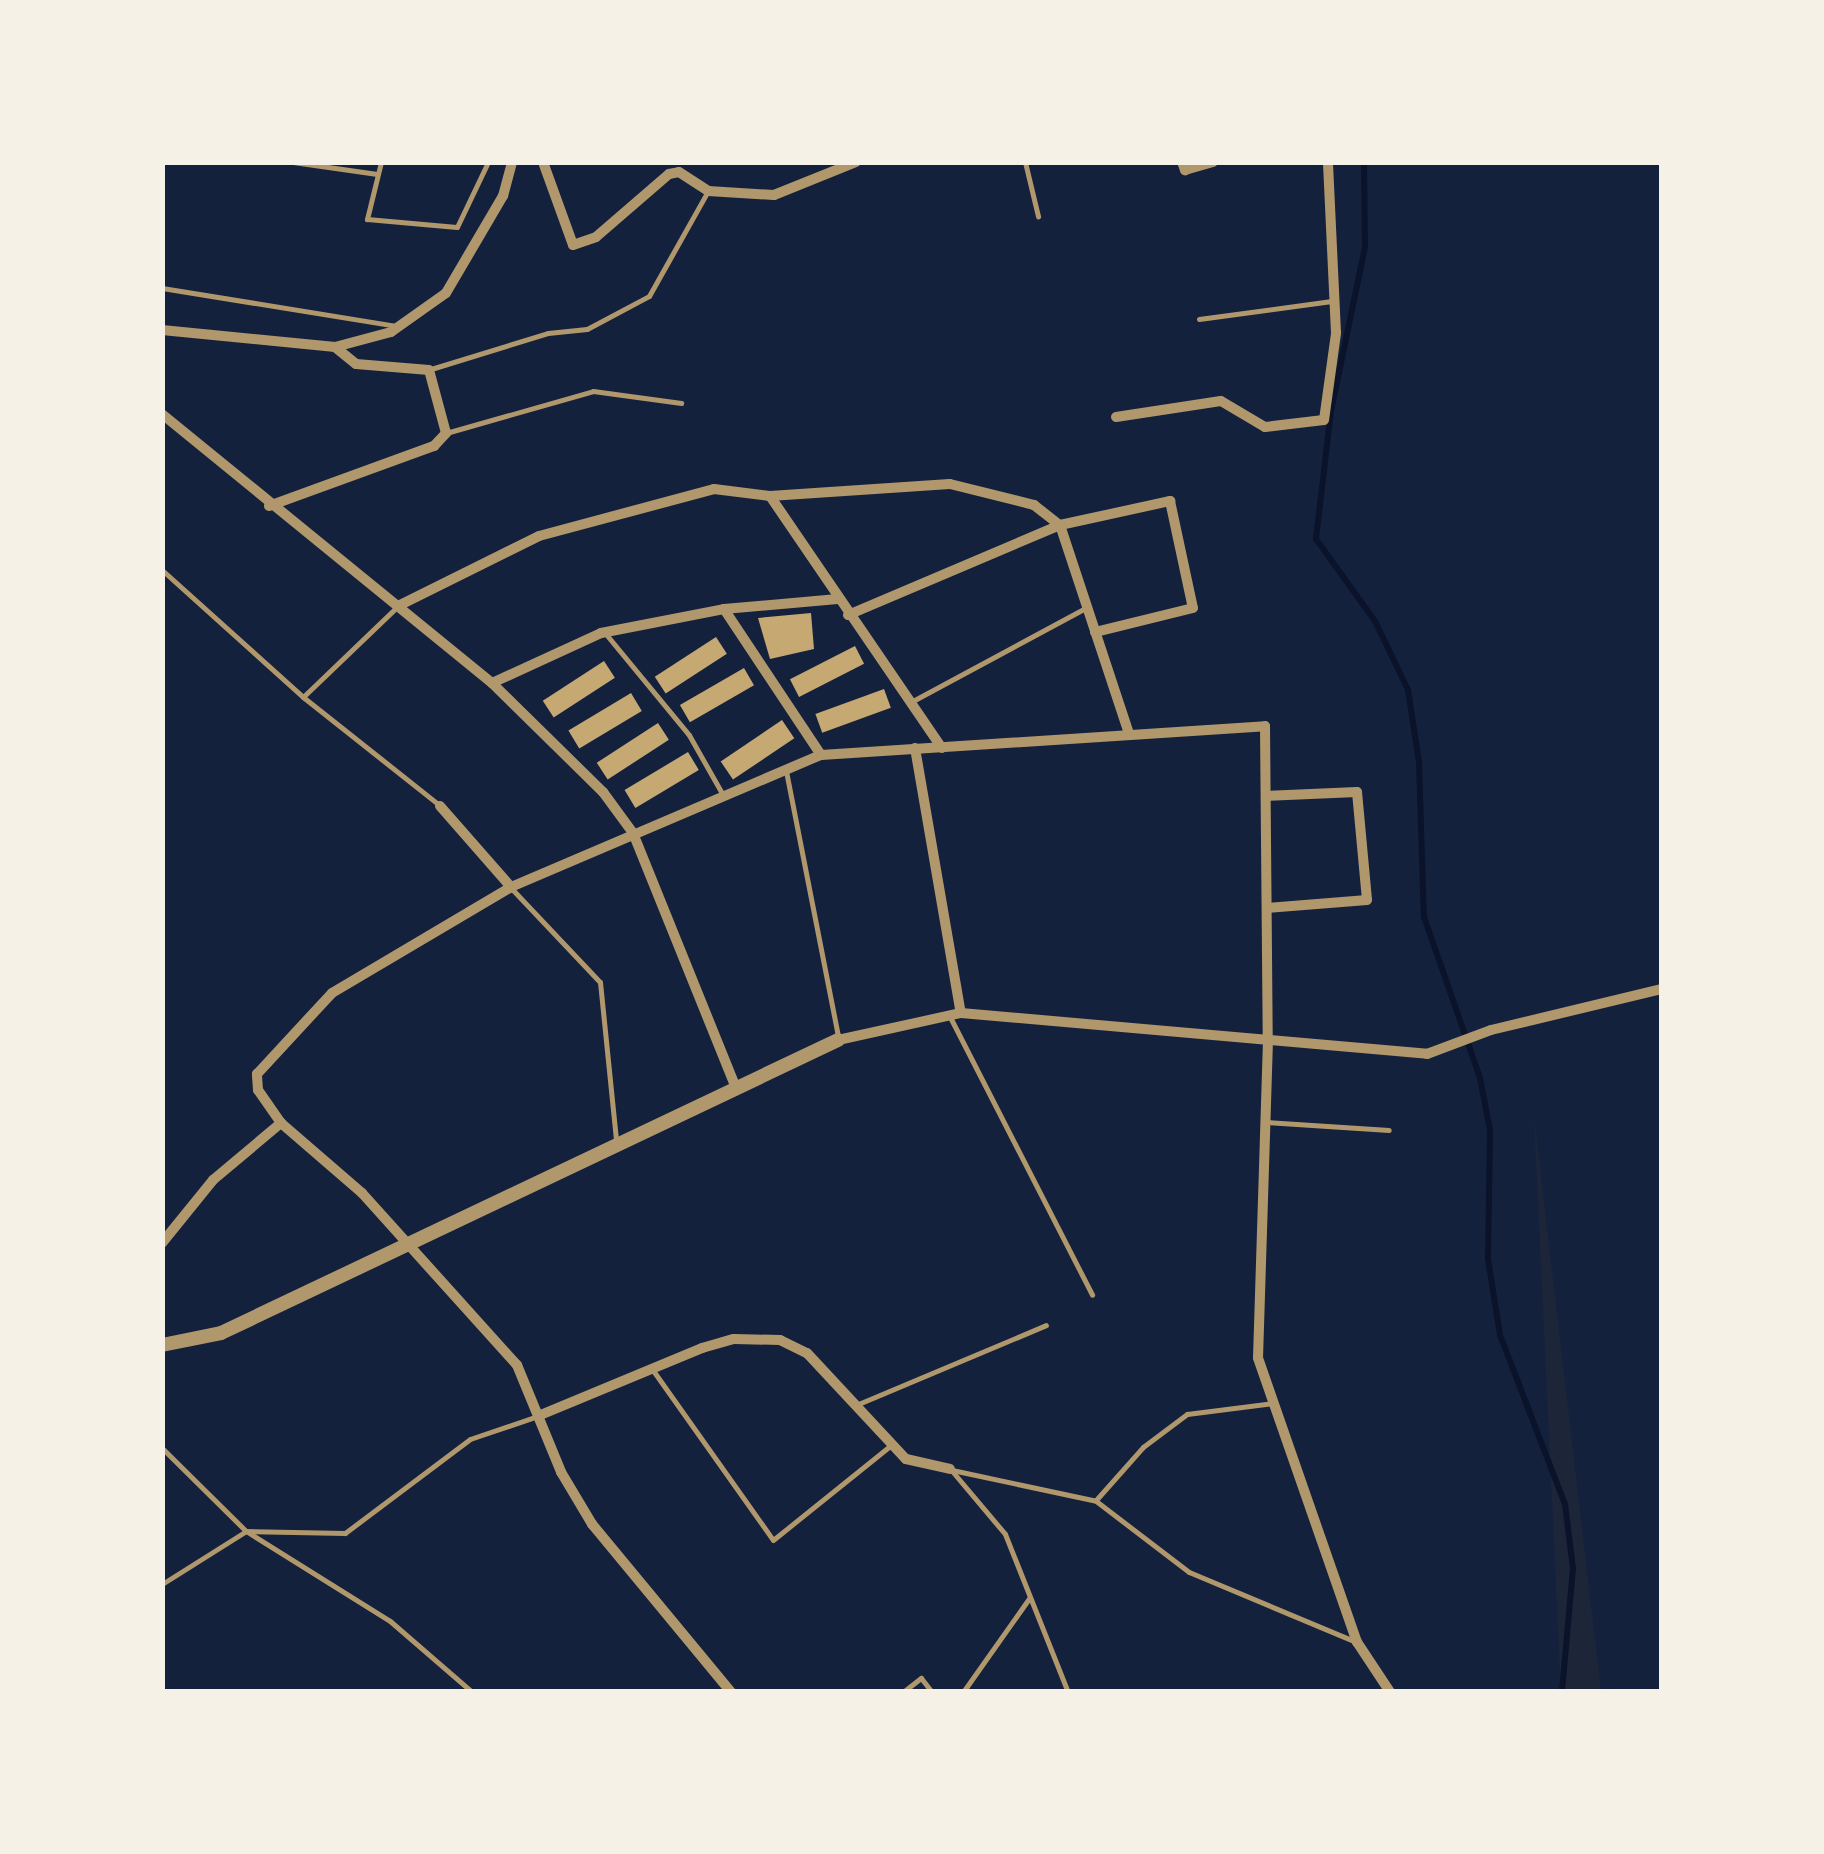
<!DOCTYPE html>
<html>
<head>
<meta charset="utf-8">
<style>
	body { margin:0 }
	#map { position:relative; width:1824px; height:1854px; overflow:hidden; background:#14213d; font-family:"Roboto Condensed",sans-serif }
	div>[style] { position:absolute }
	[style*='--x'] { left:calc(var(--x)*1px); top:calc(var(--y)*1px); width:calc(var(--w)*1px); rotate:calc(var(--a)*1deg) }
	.green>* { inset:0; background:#1d2539 }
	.stream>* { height:6px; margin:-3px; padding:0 3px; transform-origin:3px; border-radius:3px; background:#0b132b }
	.building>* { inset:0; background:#c6a872; transform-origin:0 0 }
	.service>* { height:5px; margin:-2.5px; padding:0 2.5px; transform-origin:2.5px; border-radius:2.5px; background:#b1986c }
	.minor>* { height:10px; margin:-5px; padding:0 5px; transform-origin:5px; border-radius:5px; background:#b1986c }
	.tertiary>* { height:14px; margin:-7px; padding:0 7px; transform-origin:7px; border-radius:7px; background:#b1986c }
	span { translate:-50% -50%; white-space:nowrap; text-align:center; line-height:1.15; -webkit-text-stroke:10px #f6f1e7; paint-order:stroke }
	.frame { position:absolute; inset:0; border:165px solid #f6f1e7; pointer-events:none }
</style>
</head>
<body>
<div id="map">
	<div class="green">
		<div style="clip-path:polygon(1534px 1116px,1601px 1691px,1561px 1691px)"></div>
	</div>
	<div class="stream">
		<div style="--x:1364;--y:162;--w:85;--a:89.3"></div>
		<div style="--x:1365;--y:247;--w:167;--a:101.7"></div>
		<div style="--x:1331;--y:411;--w:129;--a:96.7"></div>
		<div style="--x:1316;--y:539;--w:101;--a:54.3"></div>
		<div style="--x:1375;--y:621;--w:76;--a:64.4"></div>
		<div style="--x:1408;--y:690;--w:73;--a:81.3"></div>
		<div style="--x:1419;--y:762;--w:155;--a:88.2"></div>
		<div style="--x:1424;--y:917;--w:170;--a:70.8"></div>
		<div style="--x:1480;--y:1078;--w:53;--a:79.1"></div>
		<div style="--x:1490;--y:1130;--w:129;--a:90.9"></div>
		<div style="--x:1488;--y:1259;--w:77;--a:81"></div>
		<div style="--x:1500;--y:1335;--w:181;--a:69"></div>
		<div style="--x:1565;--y:1504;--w:64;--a:82.9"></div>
		<div style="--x:1573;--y:1568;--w:124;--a:95.1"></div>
	</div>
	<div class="building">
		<div style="clip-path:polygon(811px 613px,814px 649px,770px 659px,758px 618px)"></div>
		<div style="left:716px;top:637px;width:20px;height:73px;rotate:57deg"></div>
		<div style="left:855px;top:646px;width:20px;height:73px;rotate:63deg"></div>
		<div style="left:604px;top:661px;width:20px;height:73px;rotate:57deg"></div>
		<div style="left:744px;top:668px;width:20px;height:74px;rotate:60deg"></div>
		<div style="left:884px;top:689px;width:20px;height:73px;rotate:70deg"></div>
		<div style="left:631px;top:693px;width:21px;height:73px;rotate:59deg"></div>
		<div style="left:782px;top:720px;width:22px;height:74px;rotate:56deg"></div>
		<div style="left:658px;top:723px;width:20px;height:73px;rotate:57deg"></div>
		<div style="left:688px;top:752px;width:21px;height:74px;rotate:59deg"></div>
	</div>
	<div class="service">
		<div style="--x:293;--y:162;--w:85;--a:8.1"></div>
		<div style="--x:381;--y:162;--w:59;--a:103.8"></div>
		<div style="--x:367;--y:219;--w:90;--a:5.1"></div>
		<div style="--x:457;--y:227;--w:72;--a:-64.5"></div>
		<div style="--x:1025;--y:162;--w:56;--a:76.5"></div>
		<div style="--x:162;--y:288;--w:237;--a:9.2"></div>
		<div style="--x:1199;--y:319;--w:134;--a:-7.7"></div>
		<div style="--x:431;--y:369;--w:122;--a:-17.1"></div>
		<div style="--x:548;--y:333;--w:39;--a:-6"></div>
		<div style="--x:587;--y:329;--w:70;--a:-28"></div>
		<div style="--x:649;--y:296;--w:120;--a:-60.7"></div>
		<div style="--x:446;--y:433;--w:153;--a:-15.9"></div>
		<div style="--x:593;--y:391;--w:89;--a:7.8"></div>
		<div style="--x:162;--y:570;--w:190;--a:42"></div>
		<div style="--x:303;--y:697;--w:172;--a:38.4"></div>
		<div style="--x:605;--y:633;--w:132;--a:50.5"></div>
		<div style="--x:689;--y:735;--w:69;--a:60.5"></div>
		<div style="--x:303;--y:697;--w:132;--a:-43.8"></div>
		<div style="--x:909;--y:703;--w:202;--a:-28.3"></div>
		<div style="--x:786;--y:771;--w:271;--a:78.9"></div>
		<div style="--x:511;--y:888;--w:129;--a:46.6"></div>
		<div style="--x:600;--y:982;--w:159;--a:84.2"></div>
		<div style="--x:950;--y:1017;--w:312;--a:62.9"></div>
		<div style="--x:1267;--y:1122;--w:122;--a:3.8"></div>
		<div style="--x:652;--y:1369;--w:209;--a:54.7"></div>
		<div style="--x:773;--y:1540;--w:150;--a:-38.8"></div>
		<div style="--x:856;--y:1405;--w:206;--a:-22.8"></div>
		<div style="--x:162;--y:1448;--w:118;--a:44.7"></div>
		<div style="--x:246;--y:1531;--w:170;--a:32"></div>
		<div style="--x:390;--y:1621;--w:108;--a:40.9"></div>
		<div style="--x:952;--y:1470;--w:147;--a:12.1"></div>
		<div style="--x:1096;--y:1501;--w:117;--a:37.4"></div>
		<div style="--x:1189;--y:1572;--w:179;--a:22.7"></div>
		<div style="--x:952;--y:1471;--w:82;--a:49.9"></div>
		<div style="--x:1005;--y:1534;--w:170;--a:68.3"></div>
		<div style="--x:1096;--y:1500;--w:71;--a:-48.4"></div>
		<div style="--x:1143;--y:1447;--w:55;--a:-36.9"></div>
		<div style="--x:1187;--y:1414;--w:87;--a:-7.3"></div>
		<div style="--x:162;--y:1584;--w:99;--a:-32.2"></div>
		<div style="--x:246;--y:1531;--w:99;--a:1.2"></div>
		<div style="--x:345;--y:1533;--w:156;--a:-36.9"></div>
		<div style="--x:470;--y:1439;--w:72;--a:-18.7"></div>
		<div style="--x:903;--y:1692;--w:23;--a:-38"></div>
		<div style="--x:921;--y:1678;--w:18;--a:52"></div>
		<div style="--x:963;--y:1692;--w:116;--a:-54.8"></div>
	</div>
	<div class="minor">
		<div style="--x:543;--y:162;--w:88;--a:70.1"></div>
		<div style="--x:573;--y:245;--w:24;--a:-19"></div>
		<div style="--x:596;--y:237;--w:96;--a:-40.8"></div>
		<div style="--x:669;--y:174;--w:10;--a:-11"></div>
		<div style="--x:679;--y:172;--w:35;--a:33"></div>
		<div style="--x:708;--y:191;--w:66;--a:3.5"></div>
		<div style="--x:774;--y:195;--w:88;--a:-21.9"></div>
		<div style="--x:1182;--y:162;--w:9;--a:69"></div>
		<div style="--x:1185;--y:170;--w:29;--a:-16"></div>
		<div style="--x:162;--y:330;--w:174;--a:5.6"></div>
		<div style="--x:335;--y:347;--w:58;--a:-15"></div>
		<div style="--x:391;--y:332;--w:67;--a:-35.3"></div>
		<div style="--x:446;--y:293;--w:113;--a:-59.6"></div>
		<div style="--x:503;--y:196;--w:35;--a:-75"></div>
		<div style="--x:162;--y:414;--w:426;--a:39.2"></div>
		<div style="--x:492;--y:683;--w:156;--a:44.5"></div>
		<div style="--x:603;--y:792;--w:51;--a:53.8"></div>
		<div style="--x:633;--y:833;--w:277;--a:68"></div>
		<div style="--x:1116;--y:417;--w:106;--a:-8.7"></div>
		<div style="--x:1221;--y:401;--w:51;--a:30.6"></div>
		<div style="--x:1265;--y:427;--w:59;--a:-6.8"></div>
		<div style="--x:1324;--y:420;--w:88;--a:-82.1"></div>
		<div style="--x:1336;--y:333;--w:171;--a:-92.7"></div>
		<div style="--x:770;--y:496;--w:305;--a:55.7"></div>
		<div style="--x:269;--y:506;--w:176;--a:-20"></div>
		<div style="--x:434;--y:446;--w:18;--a:-47"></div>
		<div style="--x:446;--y:433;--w:65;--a:-105.1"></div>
		<div style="--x:429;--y:370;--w:73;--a:-175.3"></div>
		<div style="--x:356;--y:364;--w:27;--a:-141"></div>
		<div style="--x:398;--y:606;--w:157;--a:-26.4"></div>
		<div style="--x:539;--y:536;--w:181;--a:-15"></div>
		<div style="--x:714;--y:489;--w:56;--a:7.1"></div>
		<div style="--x:770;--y:496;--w:180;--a:-3.8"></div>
		<div style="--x:950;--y:484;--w:87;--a:14"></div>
		<div style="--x:1034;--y:505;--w:33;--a:38"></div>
		<div style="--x:1060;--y:525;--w:217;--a:71.7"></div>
		<div style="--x:724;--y:609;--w:175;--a:56.4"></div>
		<div style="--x:848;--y:615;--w:230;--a:-23"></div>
		<div style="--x:1060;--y:525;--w:113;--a:-12.3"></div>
		<div style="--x:1170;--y:501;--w:109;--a:77.9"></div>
		<div style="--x:1193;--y:608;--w:101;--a:166.2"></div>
		<div style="--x:492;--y:683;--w:120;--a:-24.6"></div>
		<div style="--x:601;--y:633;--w:125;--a:-11"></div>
		<div style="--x:724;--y:609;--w:114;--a:-5"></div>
		<div style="--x:915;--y:748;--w:269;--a:80.2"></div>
		<div style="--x:1266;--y:796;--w:91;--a:-2.5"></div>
		<div style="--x:1357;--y:792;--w:108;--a:84.7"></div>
		<div style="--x:1367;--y:900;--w:100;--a:175.4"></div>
		<div style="--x:440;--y:806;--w:108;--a:48.8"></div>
		<div style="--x:838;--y:1040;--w:126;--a:-12.4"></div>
		<div style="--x:961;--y:1013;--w:468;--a:5"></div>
		<div style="--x:1427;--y:1054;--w:68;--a:-20.6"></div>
		<div style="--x:1491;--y:1030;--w:176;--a:-13.5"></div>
		<div style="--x:281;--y:1123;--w:40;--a:-124.9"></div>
		<div style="--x:258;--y:1090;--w:16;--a:-94"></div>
		<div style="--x:257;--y:1074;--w:110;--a:-47.2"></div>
		<div style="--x:332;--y:993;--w:208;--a:-30.6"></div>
		<div style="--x:511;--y:887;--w:337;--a:-23.1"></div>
		<div style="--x:821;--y:755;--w:445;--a:-3.7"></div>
		<div style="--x:1265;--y:726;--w:314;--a:89.5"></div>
		<div style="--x:1268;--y:1040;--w:318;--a:91.8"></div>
		<div style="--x:1258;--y:1358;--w:301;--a:70.8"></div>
		<div style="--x:1357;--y:1642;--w:60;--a:56.6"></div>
		<div style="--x:162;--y:1243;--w:81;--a:-51"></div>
		<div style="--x:213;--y:1180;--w:89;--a:-40"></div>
		<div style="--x:281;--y:1123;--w:107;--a:40.8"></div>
		<div style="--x:362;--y:1193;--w:232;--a:48"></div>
		<div style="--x:517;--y:1365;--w:116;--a:67.6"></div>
		<div style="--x:561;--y:1472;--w:61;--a:59.2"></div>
		<div style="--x:592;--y:1524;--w:218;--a:50.4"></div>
		<div style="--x:538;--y:1416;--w:178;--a:-22.5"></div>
		<div style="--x:702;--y:1348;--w:33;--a:-16"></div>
		<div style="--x:734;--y:1339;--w:46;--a:1.2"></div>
		<div style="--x:780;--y:1340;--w:30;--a:26"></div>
		<div style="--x:807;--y:1353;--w:145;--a:47"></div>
		<div style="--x:906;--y:1459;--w:45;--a:12.8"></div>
	</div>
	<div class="tertiary">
		<div style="--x:162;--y:1345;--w:60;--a:-11.5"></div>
		<div style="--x:221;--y:1333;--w:683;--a:-25.4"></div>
	</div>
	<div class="frame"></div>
</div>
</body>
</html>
